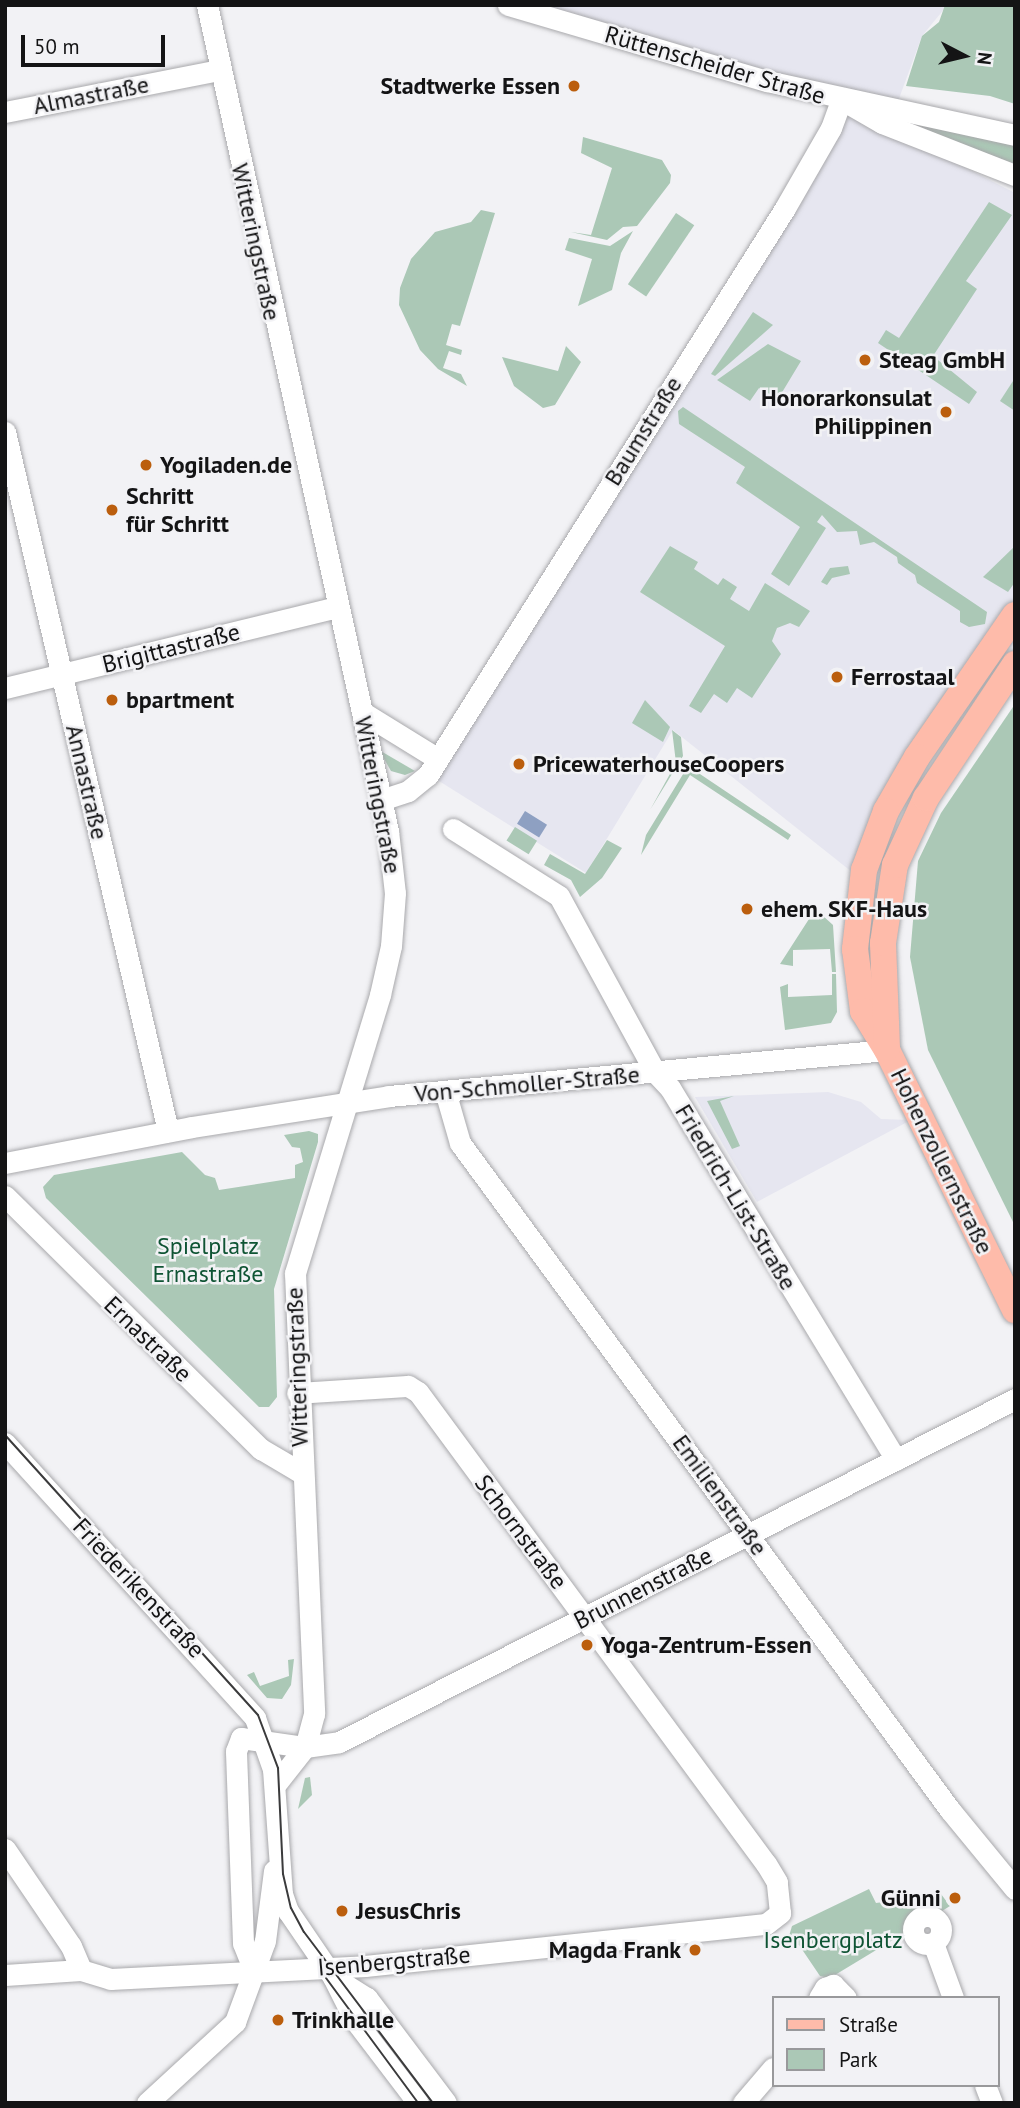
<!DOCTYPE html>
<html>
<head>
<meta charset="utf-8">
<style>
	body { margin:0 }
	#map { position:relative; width:1020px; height:2108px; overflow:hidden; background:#f2f2f5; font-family:"PT Sans",sans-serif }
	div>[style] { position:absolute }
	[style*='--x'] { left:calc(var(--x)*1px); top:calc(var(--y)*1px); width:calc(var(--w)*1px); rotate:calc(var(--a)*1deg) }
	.built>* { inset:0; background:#e6e6f0 }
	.green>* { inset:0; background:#abc8b6; transform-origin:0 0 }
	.water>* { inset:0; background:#8ea0c2; transform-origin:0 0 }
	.roads { filter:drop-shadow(0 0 2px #a9a9ac) drop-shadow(0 0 2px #a9a9ac) }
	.minor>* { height:21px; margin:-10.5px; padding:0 10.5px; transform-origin:10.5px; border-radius:10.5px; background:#fff }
	.minor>.ring { margin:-10.5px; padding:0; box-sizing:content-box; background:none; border:21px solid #fff; border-radius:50% }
	.major>* { height:26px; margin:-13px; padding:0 13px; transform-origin:13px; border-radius:13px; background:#febbaa }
	.tram>* { height:2px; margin:-1px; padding:0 1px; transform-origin:1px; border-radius:1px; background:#3b3b3c }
	.dots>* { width:19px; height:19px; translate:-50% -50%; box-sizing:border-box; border:4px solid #f2f2f5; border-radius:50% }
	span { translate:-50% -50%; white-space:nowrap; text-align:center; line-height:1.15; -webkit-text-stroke:5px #f2f2f5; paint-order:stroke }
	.street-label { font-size:24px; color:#141415 }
	.poi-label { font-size:24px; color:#141415; font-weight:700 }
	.right { translate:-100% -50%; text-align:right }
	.left { translate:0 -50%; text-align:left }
	.park-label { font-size:24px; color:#0f5434 }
	.frame { position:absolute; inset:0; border:7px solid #141415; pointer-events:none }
	.legend { position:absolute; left:772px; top:1996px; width:228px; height:91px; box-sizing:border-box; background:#f2f2f5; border:2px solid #99999b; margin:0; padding:9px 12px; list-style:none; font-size:21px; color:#141415 }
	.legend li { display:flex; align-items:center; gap:14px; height:35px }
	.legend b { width:35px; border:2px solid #99999b }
	.north { position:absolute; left:929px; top:21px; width:70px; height:70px; -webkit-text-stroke:5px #f2f2f5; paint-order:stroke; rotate:97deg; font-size:19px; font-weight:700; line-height:28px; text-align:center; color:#141415 }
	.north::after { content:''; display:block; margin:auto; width:24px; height:32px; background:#141415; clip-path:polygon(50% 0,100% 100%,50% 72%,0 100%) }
	.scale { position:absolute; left:21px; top:35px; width:144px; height:32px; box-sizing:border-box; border:4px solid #141415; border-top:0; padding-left:9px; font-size:21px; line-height:24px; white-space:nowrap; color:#141415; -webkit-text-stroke:5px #f2f2f5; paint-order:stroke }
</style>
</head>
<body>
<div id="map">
	<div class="built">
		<div style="clip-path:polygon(517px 5px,945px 5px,945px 8px,922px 36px,897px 104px)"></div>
		<div style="clip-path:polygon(842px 114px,927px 148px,1015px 193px,1015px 606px,857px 876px,673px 730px,586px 873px,431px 776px)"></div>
		<div style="clip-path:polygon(828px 1092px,861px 1102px,881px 1119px,911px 1120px,757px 1202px,695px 1097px)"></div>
	</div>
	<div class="green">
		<div style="clip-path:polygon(945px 5px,1015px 5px,1015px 104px,990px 96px,906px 86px,922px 36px,939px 22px)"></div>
		<div style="clip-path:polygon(896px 121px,938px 126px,1015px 146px,1015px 164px)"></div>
		<div style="clip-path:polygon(583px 137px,662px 160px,671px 175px,670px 183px,637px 226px,623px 227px,607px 240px,571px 232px,591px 235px,612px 168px,581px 153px)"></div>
		<div style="clip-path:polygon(989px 202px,1012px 215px,966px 281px,977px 289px,933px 356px,977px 392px,969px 404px,878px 343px,886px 330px,899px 338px)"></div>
		<div style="clip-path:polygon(481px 210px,495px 213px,460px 326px,452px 324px,446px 345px,462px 350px,461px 355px,449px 351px,443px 368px,461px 374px,467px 386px,438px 369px,420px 350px,399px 305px,400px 288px,411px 259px,435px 232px,471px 222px)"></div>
		<div style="left:676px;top:213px;width:22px;height:86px;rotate:34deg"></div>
		<div style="clip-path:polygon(633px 231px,621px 253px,612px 290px,578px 306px,592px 259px,565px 250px,569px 238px,610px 246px)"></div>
		<div style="clip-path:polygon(753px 312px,773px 325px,715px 376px,711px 374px)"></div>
		<div style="clip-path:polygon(768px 344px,801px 361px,778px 399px,759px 388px,750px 401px,717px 380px)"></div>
		<div style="clip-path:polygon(566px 346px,581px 362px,555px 405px,543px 408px,514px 386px,502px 357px,558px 371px)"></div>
		<div style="clip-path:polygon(1013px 381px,1015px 383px,1015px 411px,1000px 401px)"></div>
		<div style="clip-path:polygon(683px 407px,987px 612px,985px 624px,969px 627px,960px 622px,960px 611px,917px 583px,915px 575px,898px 563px,897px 557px,874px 542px,860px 545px,857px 531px,837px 532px,822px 515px,817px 522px,826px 528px,789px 586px,771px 574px,800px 527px,736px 483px,745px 467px,679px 424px,678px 411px)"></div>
		<div style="clip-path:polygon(670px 546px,698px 562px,694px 569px,718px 585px,723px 578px,737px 587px,730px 599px,749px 611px,765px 583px,810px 611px,799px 627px,790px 623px,777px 628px,772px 641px,781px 654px,752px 698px,737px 688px,727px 703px,714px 694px,701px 713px,689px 706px,725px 646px,640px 592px)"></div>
		<div style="clip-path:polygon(1015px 546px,1015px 582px,1008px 592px,983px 577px)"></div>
		<div style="clip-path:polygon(848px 566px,850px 574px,832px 578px,827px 585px,821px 582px,830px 568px)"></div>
		<div style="clip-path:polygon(645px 700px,670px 727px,663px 742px,632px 723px)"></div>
		<div style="clip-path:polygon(1015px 704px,1015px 1226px,928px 1050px,910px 957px,918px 861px,941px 813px)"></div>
		<div style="clip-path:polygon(672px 730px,681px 737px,683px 756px,650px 810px,676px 763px)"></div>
		<div style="clip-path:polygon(379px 750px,415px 771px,405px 775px,391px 771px)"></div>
		<div style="clip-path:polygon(688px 766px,791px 835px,788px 840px,690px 775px,641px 855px,646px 835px)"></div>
		<div style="left:515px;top:827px;width:26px;height:16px;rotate:32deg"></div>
		<div style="clip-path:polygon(607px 840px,622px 848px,602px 878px,580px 897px,571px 880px,544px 865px,550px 854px,585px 874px)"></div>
		<div style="clip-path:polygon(822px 915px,833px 925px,836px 972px,832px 972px,830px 949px,793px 950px,793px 966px,780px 964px,809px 919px)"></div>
		<div style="clip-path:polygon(832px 974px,836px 974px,837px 1012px,831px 1023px,785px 1030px,780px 987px,788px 984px,788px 997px,832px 995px)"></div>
		<div style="clip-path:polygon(734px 1096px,720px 1101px,740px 1146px,732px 1149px,707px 1101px)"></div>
		<div style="clip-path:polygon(309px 1131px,318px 1134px,318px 1142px,274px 1289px,277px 1397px,269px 1407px,259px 1407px,46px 1198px,43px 1187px,54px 1175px,182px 1152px,205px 1175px,215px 1178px,219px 1190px,295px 1178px,295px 1165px,303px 1162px,300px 1148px,292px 1147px,284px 1135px)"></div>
		<div style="clip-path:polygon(294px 1659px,291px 1685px,282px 1699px,267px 1698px,247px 1675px,254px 1672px,260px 1686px,289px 1676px,288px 1660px)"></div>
		<div style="clip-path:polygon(310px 1777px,312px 1795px,298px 1809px,305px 1778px)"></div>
		<div style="clip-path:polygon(869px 1889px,876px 1903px,941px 1894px,950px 1906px,942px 1911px,929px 1908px,916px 1912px,906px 1932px,830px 1978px,820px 1976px,799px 1945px,786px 1946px,792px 1926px)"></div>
	</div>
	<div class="water">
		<div style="left:525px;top:811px;width:26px;height:15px;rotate:32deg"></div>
	</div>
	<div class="roads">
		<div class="minor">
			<div style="--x:207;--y:5;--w:846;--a:77.64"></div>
			<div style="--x:388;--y:831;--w:62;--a:83.6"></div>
			<div style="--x:395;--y:893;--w:53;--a:94.3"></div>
			<div style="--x:391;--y:946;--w:50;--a:102.7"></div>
			<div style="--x:380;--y:995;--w:291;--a:107"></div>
			<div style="--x:295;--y:1273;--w:441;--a:87.5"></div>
			<div style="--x:314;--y:1714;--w:34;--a:105"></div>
			<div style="--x:305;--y:1747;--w:48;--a:128.3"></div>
			<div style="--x:508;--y:5;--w:270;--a:16.4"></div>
			<div style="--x:767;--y:81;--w:254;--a:12.3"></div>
			<div style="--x:849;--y:104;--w:38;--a:30"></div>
			<div style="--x:882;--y:123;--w:143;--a:21.4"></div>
			<div style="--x:5;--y:112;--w:218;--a:-11.1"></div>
			<div style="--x:5;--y:432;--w:718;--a:76.87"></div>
			<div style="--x:5;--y:688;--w:343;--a:-13.7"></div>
			<div style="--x:362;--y:712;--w:89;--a:31.7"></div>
			<div style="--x:381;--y:800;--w:28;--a:-18"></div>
			<div style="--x:408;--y:791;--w:26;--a:-39"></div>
			<div style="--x:428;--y:775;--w:670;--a:-57.8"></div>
			<div style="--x:785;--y:208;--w:92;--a:-60.1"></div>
			<div style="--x:831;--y:128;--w:30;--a:-70"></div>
			<div style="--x:453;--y:829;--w:125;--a:32.3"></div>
			<div style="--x:559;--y:896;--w:200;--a:61.4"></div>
			<div style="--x:655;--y:1072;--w:22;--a:47"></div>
			<div style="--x:670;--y:1088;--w:435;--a:58.7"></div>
			<div style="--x:445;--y:1091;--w:54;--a:73.9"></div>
			<div style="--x:460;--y:1143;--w:828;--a:53.7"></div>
			<div style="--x:950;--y:1810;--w:102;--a:50.6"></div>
			<div style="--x:5;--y:1163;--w:190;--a:-10.9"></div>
			<div style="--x:192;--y:1127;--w:199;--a:-8.9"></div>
			<div style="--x:389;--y:1096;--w:500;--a:-5.28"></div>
			<div style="--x:5;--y:1196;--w:360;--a:44.7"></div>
			<div style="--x:261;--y:1449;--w:45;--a:30.5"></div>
			<div style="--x:5;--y:1443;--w:372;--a:47.7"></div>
			<div style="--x:255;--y:1718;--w:54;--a:70.6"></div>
			<div style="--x:273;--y:1769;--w:125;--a:85.9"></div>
			<div style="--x:282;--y:1894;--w:18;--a:71"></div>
			<div style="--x:288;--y:1911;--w:80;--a:55.7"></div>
			<div style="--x:333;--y:1977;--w:47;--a:63.4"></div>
			<div style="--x:354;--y:2019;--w:106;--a:52.7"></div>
			<div style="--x:5;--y:1849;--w:117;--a:55.8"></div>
			<div style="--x:71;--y:1946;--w:26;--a:67"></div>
			<div class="ring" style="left:913px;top:1916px;width:7px;height:7px"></div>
			<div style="--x:933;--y:1943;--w:59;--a:70"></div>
			<div style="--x:255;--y:1973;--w:32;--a:-112"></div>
			<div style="--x:243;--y:1943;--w:192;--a:-92.1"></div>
			<div style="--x:236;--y:1751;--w:14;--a:-69"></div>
			<div style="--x:241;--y:1738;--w:65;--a:8"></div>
			<div style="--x:305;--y:1747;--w:34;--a:-8"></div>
			<div style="--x:339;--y:1742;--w:758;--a:-26.9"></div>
			<div style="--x:5;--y:1975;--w:76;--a:-3.8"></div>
			<div style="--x:81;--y:1970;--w:31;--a:17"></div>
			<div style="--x:111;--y:1979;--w:254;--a:-2.9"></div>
			<div style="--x:365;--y:1966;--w:403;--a:-6"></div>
			<div style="--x:766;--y:1924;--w:18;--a:-38"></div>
			<div style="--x:780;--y:1913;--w:31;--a:-96"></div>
			<div style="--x:777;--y:1882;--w:21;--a:-121"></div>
			<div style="--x:766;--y:1864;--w:586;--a:-126.4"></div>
			<div style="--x:418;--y:1392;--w:12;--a:-149"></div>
			<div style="--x:408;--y:1386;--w:111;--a:176.4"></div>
			<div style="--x:333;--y:1977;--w:40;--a:32"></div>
			<div style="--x:367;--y:1998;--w:131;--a:53"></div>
			<div style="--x:819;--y:1998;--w:12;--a:-59"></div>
			<div style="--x:825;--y:1988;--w:9;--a:-21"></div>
			<div style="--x:833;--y:1985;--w:18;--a:45"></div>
			<div style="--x:985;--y:2085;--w:19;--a:69"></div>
			<div style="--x:147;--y:2103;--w:120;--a:-42.6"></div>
			<div style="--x:235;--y:2022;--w:86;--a:-69.7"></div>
			<div style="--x:265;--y:1941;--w:71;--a:-82.7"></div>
			<div style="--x:743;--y:2103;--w:46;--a:-49.4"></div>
		</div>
		<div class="major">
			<div style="--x:1015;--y:615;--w:173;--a:124.6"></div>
			<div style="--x:917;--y:757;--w:62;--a:119.9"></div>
			<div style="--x:886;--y:811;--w:63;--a:110.4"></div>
			<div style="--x:864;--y:870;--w:80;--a:96.5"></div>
			<div style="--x:855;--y:949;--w:63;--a:82.6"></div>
			<div style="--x:863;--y:1011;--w:46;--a:58.4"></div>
			<div style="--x:887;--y:1050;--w:290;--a:63.8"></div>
			<div style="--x:887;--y:1048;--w:105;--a:-92.2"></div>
			<div style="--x:883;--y:943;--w:79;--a:-81.3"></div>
			<div style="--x:895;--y:865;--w:74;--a:-65.2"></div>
			<div style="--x:926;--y:798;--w:161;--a:-56.4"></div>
		</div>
	</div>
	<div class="tram">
		<div style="--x:5;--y:1435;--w:377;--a:47.9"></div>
		<div style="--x:258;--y:1715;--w:57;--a:69.3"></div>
		<div style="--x:278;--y:1768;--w:106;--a:87.3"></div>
		<div style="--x:283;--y:1874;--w:35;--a:77"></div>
		<div style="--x:291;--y:1908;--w:27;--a:62"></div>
		<div style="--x:304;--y:1932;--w:214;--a:53"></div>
		<div style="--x:326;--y:1978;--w:155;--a:53.6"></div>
	</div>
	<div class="dots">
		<div style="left:574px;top:86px;background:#bb5e0d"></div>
		<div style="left:865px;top:360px;background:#bb5e0d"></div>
		<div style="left:946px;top:412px;background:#bb5e0d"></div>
		<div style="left:146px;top:465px;background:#bb5e0d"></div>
		<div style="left:112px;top:510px;background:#bb5e0d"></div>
		<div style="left:837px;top:677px;background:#bb5e0d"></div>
		<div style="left:112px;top:700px;background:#bb5e0d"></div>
		<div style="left:519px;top:764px;background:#bb5e0d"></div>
		<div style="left:747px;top:909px;background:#bb5e0d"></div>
		<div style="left:587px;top:1645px;background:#bb5e0d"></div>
		<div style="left:955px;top:1898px;background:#bb5e0d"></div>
		<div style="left:342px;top:1911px;background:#bb5e0d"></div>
		<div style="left:695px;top:1950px;background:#bb5e0d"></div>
		<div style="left:278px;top:2020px;background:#bb5e0d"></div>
	</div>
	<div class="street-label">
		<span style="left:715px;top:65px;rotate:16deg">Rüttenscheider Straße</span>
		<span style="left:91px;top:95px;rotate:-11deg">Almastraße</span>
		<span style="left:256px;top:242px;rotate:78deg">Witteringstraße</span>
		<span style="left:643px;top:431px;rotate:-58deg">Baumstraße</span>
		<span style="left:171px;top:648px;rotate:-14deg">Brigittastraße</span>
		<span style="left:87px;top:782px;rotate:77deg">Annastraße</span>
		<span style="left:378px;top:795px;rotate:79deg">Witteringstraße</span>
		<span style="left:527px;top:1084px;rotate:-5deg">Von-Schmoller-Straße</span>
		<span style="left:942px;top:1161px;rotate:64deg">Hohenzollernstraße</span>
		<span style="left:736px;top:1197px;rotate:59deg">Friedrich-List-Straße</span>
		<span style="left:148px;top:1339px;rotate:44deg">Ernastraße</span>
		<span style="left:297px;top:1367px;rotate:-92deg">Witteringstraße</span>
		<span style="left:720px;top:1495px;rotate:54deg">Emilienstraße</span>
		<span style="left:521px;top:1532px;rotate:53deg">Schornstraße</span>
		<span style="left:139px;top:1588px;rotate:47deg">Friederikenstraße</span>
		<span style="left:643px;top:1588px;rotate:-27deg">Brunnenstraße</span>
		<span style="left:394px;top:1961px;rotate:-5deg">Isenbergstraße</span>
	</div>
	<div class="poi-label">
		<span class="right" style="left:560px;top:86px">Stadtwerke Essen</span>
		<span class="left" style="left:879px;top:360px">Steag GmbH</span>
		<span class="right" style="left:932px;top:412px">Honorarkonsulat<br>Philippinen</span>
		<span class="left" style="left:160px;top:465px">Yogiladen.de</span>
		<span class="left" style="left:126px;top:510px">Schritt<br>für Schritt</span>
		<span class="left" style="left:851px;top:677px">Ferrostaal</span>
		<span class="left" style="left:126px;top:700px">bpartment</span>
		<span class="left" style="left:533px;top:764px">PricewaterhouseCoopers</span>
		<span class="left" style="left:761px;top:909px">ehem. SKF-Haus</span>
		<span class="left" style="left:601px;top:1645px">Yoga-Zentrum-Essen</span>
		<span class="right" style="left:941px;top:1898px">Günni</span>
		<span class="left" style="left:356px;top:1911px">JesusChris</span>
		<span class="right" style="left:681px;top:1950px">Magda Frank</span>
		<span class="left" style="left:292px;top:2020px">Trinkhalle</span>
	</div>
	<div class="park-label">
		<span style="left:208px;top:1260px">Spielplatz<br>Ernastraße</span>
		<span style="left:833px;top:1940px">Isenbergplatz</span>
	</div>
	<div class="frame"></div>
	<ul class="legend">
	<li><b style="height:9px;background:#febbaa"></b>Straße</li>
	<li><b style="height:19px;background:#abc8b6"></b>Park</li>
	</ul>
	<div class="north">N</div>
	<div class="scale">50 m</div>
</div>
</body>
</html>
